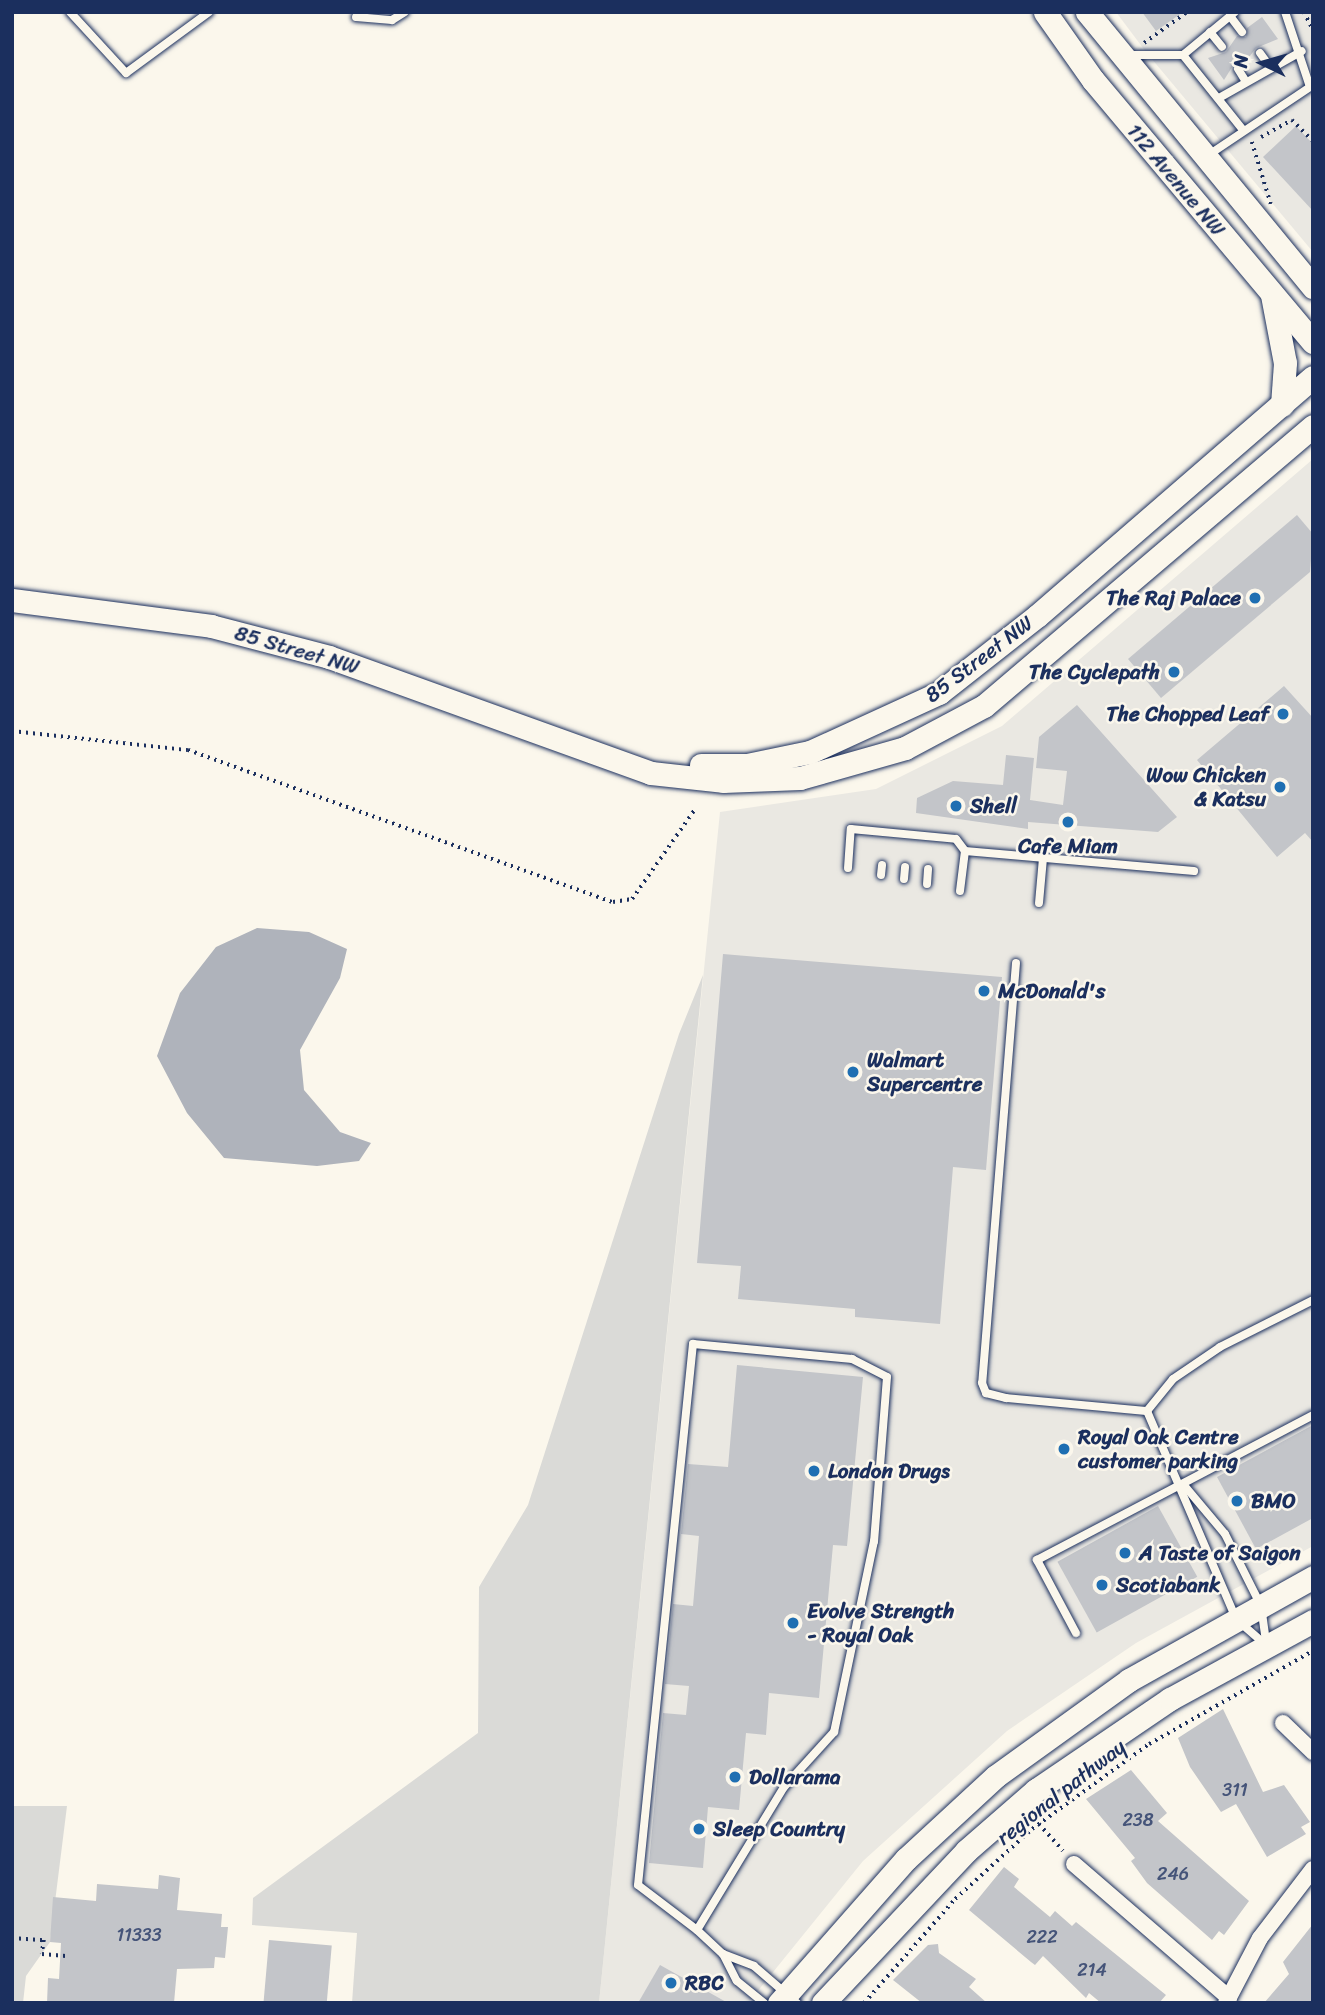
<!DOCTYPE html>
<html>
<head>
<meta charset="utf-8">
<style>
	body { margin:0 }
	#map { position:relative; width:1325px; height:2015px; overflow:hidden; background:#fbf7ec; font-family:Sriracha,sans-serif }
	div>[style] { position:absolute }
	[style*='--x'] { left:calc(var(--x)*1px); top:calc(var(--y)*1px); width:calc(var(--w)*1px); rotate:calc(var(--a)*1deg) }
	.built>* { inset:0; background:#eae8e2 }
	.green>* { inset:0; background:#dadad7 }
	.water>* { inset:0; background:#afb3bb }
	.building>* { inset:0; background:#c3c5c9; transform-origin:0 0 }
	.path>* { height:3.5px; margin-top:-1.75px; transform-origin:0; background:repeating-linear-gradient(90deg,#1b2f5e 0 2px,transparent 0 7px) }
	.roads { filter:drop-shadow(0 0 2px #1b2f5e) drop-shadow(0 0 2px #1b2f5e) }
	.lane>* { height:8px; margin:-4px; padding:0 4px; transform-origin:4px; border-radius:4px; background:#fbf7ec }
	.street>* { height:16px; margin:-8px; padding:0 8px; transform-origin:8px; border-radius:8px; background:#fbf7ec }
	.secondary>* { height:23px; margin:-11.5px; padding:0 11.5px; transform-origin:11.5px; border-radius:11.5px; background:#fbf7ec }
	.dots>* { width:19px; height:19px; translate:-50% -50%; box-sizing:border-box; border:4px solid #fbf7ec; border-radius:50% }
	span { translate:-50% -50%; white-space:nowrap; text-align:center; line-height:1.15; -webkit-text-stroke:5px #fbf7ec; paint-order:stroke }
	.number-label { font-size:18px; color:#455479 }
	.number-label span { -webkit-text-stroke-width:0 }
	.street-label { font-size:21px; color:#1b2f5e }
	.poi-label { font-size:21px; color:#1b2f5e; font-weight:700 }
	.right { translate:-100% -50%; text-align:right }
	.left { translate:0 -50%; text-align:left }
	.frame { position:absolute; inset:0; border:14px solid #1b2f5e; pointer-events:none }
	.north { position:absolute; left:1227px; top:28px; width:70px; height:70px; -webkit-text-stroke:5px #fbf7ec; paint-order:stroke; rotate:275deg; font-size:19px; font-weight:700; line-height:28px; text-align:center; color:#1b2f5e }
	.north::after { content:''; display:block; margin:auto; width:24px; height:32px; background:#1b2f5e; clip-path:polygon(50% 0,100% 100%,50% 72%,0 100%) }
</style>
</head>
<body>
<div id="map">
	<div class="built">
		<div style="clip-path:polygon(1116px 12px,1313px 12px,1313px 252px,1146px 52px)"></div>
		<div style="clip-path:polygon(1313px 459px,1313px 1546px,1136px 1643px,1007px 1731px,863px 1861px,748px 2003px,599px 2003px,720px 812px,876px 789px,1002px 726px)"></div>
	</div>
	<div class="green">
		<div style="clip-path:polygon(703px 975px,599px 2003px,352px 2003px,357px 1933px,252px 1925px,253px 1898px,478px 1733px,479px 1587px,528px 1505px,679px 1034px)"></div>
		<div style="clip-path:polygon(12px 1806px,67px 1806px,50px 1942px,26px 1976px,23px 2003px,12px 2003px)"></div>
	</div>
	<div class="water">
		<div style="clip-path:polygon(257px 928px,309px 932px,347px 949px,340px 978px,300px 1050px,304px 1090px,340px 1132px,371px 1143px,359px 1161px,317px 1166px,224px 1158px,187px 1113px,157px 1056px,180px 993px,216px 947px)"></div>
	</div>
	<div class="building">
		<div style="clip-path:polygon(1142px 12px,1183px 12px,1156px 31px)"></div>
		<div style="clip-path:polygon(1262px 17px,1278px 39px,1256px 48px,1243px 65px,1234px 64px,1224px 80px,1208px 58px,1226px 52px,1237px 36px,1246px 37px,1247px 28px)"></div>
		<div style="clip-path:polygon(1296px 126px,1313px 144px,1313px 211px,1263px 157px)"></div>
		<div style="clip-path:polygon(1297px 515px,1313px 534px,1310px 572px,1161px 698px,1128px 659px)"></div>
		<div style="clip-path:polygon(1284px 686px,1313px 718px,1313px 842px,1305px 833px,1277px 857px,1197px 760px)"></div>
		<div style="clip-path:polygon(1077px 705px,1177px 817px,1158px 832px,1028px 822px,1028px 829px,916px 813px,917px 798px,953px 781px,1003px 785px,1006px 755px,1034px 758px,1030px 800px,1063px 805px,1067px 771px,1036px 768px,1039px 737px)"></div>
		<div style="clip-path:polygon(723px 954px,1002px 977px,986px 1170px,953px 1167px,940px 1324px,855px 1317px,855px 1309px,738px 1299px,741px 1266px,697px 1263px)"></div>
		<div style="clip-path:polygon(737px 1365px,863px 1377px,847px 1546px,833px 1545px,819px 1698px,769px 1693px,766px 1735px,746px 1733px,739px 1810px,708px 1807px,703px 1868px,649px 1863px,663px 1713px,686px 1715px,689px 1686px,665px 1684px,673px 1604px,693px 1606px,699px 1536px,681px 1534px,688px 1464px,728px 1467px)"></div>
		<div style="clip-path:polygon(1313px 1425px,1313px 1518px,1256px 1549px,1217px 1477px)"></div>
		<div style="left:1158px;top:1506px;width:81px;height:115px;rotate:61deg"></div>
		<div style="clip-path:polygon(1223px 1709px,1263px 1792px,1284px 1785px,1310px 1822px,1301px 1827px,1306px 1834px,1267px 1857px,1236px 1804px,1221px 1812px,1190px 1767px,1178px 1738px)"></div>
		<div style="clip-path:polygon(1131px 1770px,1167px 1813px,1158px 1821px,1249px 1901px,1224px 1935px,1219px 1931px,1212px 1940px,1147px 1883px,1131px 1861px,1135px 1858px,1086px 1799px)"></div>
		<div style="clip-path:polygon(1004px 1867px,1019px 1879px,1014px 1887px,1050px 1917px,1055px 1911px,1072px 1926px,1076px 1922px,1166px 1995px,1159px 2003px,1101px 2003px,1089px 1993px,1086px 1998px,1043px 1956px,1035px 1965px,1031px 1962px,969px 1910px)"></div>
		<div style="clip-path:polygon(159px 1875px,180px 1878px,177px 1910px,222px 1914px,221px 1927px,228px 1927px,225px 1958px,215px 1957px,214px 1968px,177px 1969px,174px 2003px,47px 2003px,48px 1978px,59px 1979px,61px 1943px,50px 1942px,53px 1897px,96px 1901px,97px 1884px,158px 1889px)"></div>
		<div style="clip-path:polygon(1313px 1924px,1313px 2003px,1264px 2003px,1289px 1974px,1283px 1962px)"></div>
		<div style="left:269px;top:1940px;width:63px;height:63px;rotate:5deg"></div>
		<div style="clip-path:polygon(938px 1944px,939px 1953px,976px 1979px,969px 1987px,987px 2003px,922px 2003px,893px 1980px,928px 1945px)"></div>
		<div style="clip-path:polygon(660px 1965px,728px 2003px,638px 2003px)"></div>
	</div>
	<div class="path">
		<div style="--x:1304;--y:12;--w:20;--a:63"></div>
		<div style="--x:1144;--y:43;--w:53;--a:-35.8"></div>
		<div style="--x:1261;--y:137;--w:35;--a:-29"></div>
		<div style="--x:1292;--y:120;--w:30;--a:45"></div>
		<div style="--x:1252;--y:142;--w:65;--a:73"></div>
		<div style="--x:12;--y:731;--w:177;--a:6.2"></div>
		<div style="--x:188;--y:750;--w:451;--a:19.7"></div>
		<div style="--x:613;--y:902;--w:19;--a:-9"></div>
		<div style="--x:632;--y:899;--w:110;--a:-55"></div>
		<div style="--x:1039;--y:1824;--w:36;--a:48"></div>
		<div style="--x:12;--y:1938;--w:32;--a:4"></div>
		<div style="--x:44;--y:1940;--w:14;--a:98"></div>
		<div style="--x:42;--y:1954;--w:24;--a:5"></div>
		<div style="--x:864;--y:2003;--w:138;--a:-48.8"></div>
		<div style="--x:955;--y:1899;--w:104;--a:-42.3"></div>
		<div style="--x:1032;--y:1829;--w:145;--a:-36"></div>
		<div style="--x:1149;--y:1744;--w:189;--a:-29.6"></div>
	</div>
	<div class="roads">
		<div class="lane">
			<div style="--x:70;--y:12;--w:83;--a:47.4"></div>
			<div style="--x:126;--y:73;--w:103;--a:-36.3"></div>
			<div style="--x:1230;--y:16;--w:20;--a:53"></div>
			<div style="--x:356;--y:17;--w:36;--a:5"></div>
			<div style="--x:392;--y:20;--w:15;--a:-32"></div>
			<div style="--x:1210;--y:32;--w:19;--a:51"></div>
			<div style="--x:1260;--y:53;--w:19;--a:54"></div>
			<div style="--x:1128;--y:55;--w:55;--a:0"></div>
			<div style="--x:1183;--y:55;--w:67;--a:-39.6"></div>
			<div style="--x:1183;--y:55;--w:96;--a:51.3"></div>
			<div style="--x:1238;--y:69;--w:15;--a:58"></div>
			<div style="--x:1219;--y:98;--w:95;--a:-29.5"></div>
			<div style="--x:1207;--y:156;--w:124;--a:-33.8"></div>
			<div style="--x:1310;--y:87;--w:79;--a:-108.4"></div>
			<div style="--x:848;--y:868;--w:39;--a:-86"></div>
			<div style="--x:851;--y:829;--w:105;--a:5.4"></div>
			<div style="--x:956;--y:839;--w:15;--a:53"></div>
			<div style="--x:881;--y:875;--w:10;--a:-84"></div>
			<div style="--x:904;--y:879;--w:12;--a:-85"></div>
			<div style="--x:927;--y:884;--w:15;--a:-86"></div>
			<div style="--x:960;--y:891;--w:40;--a:-82.9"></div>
			<div style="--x:965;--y:851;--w:230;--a:5"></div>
			<div style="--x:1039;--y:903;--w:45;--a:-84.9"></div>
			<div style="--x:1016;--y:963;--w:421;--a:94.6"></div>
			<div style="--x:982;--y:1383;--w:11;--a:68"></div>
			<div style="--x:986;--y:1393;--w:21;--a:14"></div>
			<div style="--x:1006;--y:1398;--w:142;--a:5.3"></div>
			<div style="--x:1147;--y:1411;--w:226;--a:66.8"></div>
			<div style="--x:1236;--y:1619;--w:40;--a:41"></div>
			<div style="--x:1147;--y:1411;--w:41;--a:-50.9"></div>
			<div style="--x:1173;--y:1379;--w:57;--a:-34.2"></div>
			<div style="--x:1220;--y:1347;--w:104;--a:-26.8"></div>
			<div style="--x:1183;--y:1484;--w:65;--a:50"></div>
			<div style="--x:1225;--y:1534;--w:80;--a:63.4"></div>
			<div style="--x:1261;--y:1606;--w:37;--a:82"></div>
			<div style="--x:1076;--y:1633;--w:83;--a:-118.1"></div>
			<div style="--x:1037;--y:1560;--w:312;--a:-27.7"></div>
			<div style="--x:697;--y:1930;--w:74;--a:-142.7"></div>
			<div style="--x:638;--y:1885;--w:544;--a:-84.2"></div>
			<div style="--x:693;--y:1344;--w:160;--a:5.4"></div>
			<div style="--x:852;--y:1359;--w:39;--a:27"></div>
			<div style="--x:887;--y:1377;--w:165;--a:94.5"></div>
			<div style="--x:874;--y:1541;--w:195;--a:101.8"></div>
			<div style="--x:834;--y:1732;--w:74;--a:132.3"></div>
			<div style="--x:784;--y:1787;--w:167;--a:121.3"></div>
			<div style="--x:697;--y:1930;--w:35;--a:43"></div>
			<div style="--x:723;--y:1954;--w:30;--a:63"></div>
			<div style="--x:737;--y:1981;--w:35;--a:39"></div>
			<div style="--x:723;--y:1954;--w:33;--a:21"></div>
			<div style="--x:754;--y:1966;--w:57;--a:40.7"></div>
		</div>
		<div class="street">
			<div style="--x:1283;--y:1723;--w:42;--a:44"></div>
			<div style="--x:1074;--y:1864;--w:205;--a:40.8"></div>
			<div style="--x:1226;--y:2003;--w:73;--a:-62.4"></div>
			<div style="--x:1260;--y:1938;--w:87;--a:-52.5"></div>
		</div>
		<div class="secondary">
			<div style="--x:1045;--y:12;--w:83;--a:54.8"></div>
			<div style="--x:1093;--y:80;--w:342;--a:50"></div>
			<div style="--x:1087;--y:12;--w:356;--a:50.6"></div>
			<div style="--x:1272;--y:295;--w:69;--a:79.2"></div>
			<div style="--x:1285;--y:363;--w:42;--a:94.1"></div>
			<div style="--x:12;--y:600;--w:201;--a:7.4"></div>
			<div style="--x:211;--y:626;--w:122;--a:14.7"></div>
			<div style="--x:329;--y:657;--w:342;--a:19.8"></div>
			<div style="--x:651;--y:773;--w:72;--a:6.3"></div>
			<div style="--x:723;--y:781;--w:77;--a:-2.2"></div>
			<div style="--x:800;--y:778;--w:109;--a:-15.9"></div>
			<div style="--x:905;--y:748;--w:89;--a:-28"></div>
			<div style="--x:984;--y:706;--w:432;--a:-40.4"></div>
			<div style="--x:701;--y:765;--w:46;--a:0"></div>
			<div style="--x:747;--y:765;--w:64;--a:-11.7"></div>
			<div style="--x:810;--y:752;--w:142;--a:-24.6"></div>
			<div style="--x:939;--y:693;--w:125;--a:-38.2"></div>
			<div style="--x:1037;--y:616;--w:365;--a:-40.9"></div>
			<div style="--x:779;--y:2003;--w:192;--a:-48.6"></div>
			<div style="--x:906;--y:1859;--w:122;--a:-42.7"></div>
			<div style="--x:996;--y:1776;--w:164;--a:-35.8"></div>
			<div style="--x:1129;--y:1680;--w:211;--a:-29.2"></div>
			<div style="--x:823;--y:2003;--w:209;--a:-46.7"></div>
			<div style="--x:966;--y:1851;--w:93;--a:-41.1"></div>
			<div style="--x:1036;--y:1790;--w:162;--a:-34.2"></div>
			<div style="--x:1170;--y:1699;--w:163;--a:-28.6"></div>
		</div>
	</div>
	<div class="dots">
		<div style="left:1255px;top:598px;background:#1f6fb2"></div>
		<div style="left:1174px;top:672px;background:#1f6fb2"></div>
		<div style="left:1283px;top:714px;background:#1f6fb2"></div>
		<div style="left:1280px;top:787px;background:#1f6fb2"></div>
		<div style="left:956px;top:806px;background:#1f6fb2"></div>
		<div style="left:1068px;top:822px;background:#1f6fb2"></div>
		<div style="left:984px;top:991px;background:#1f6fb2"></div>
		<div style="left:853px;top:1072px;background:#1f6fb2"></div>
		<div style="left:1064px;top:1449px;background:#1f6fb2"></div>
		<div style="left:814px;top:1471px;background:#1f6fb2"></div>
		<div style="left:1237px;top:1501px;background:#1f6fb2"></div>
		<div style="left:1125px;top:1553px;background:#1f6fb2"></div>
		<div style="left:1102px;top:1585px;background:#1f6fb2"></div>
		<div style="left:793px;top:1623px;background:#1f6fb2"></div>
		<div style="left:735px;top:1777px;background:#1f6fb2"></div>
		<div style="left:699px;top:1829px;background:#1f6fb2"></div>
		<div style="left:671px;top:1983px;background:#1f6fb2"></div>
	</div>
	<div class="number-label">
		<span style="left:1235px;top:1790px">311</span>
		<span style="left:1138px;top:1820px">238</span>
		<span style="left:1173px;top:1874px">246</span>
		<span style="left:139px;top:1935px">11333</span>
		<span style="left:1042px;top:1937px">222</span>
		<span style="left:1092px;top:1970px">214</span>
	</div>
	<div class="street-label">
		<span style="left:1176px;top:180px;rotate:50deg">112 Avenue NW</span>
		<span style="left:297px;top:650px;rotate:16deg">85 Street NW</span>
		<span style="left:979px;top:659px;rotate:-37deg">85 Street NW</span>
		<span style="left:1061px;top:1792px;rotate:-38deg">regional pathway</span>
	</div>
	<div class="poi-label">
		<span class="right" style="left:1241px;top:598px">The Raj Palace</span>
		<span class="right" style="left:1160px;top:672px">The Cyclepath</span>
		<span class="right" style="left:1269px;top:714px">The Chopped Leaf</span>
		<span class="right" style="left:1266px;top:787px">Wow Chicken<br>&amp; Katsu</span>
		<span class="left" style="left:970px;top:806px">Shell</span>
		<span style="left:1068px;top:846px">Cafe Miam</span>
		<span class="left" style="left:998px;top:991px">McDonald's</span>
		<span class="left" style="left:867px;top:1072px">Walmart<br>Supercentre</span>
		<span class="left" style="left:1078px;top:1449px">Royal Oak Centre<br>customer parking</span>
		<span class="left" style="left:828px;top:1471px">London Drugs</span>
		<span class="left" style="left:1251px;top:1501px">BMO</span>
		<span class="left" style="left:1139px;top:1553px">A Taste of Saigon</span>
		<span class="left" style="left:1116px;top:1585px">Scotiabank</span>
		<span class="left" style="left:807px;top:1623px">Evolve Strength<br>- Royal Oak</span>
		<span class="left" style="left:749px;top:1777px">Dollarama</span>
		<span class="left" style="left:713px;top:1829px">Sleep Country</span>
		<span class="left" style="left:685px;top:1983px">RBC</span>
	</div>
	<div class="frame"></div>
	<div class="north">N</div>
</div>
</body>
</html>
